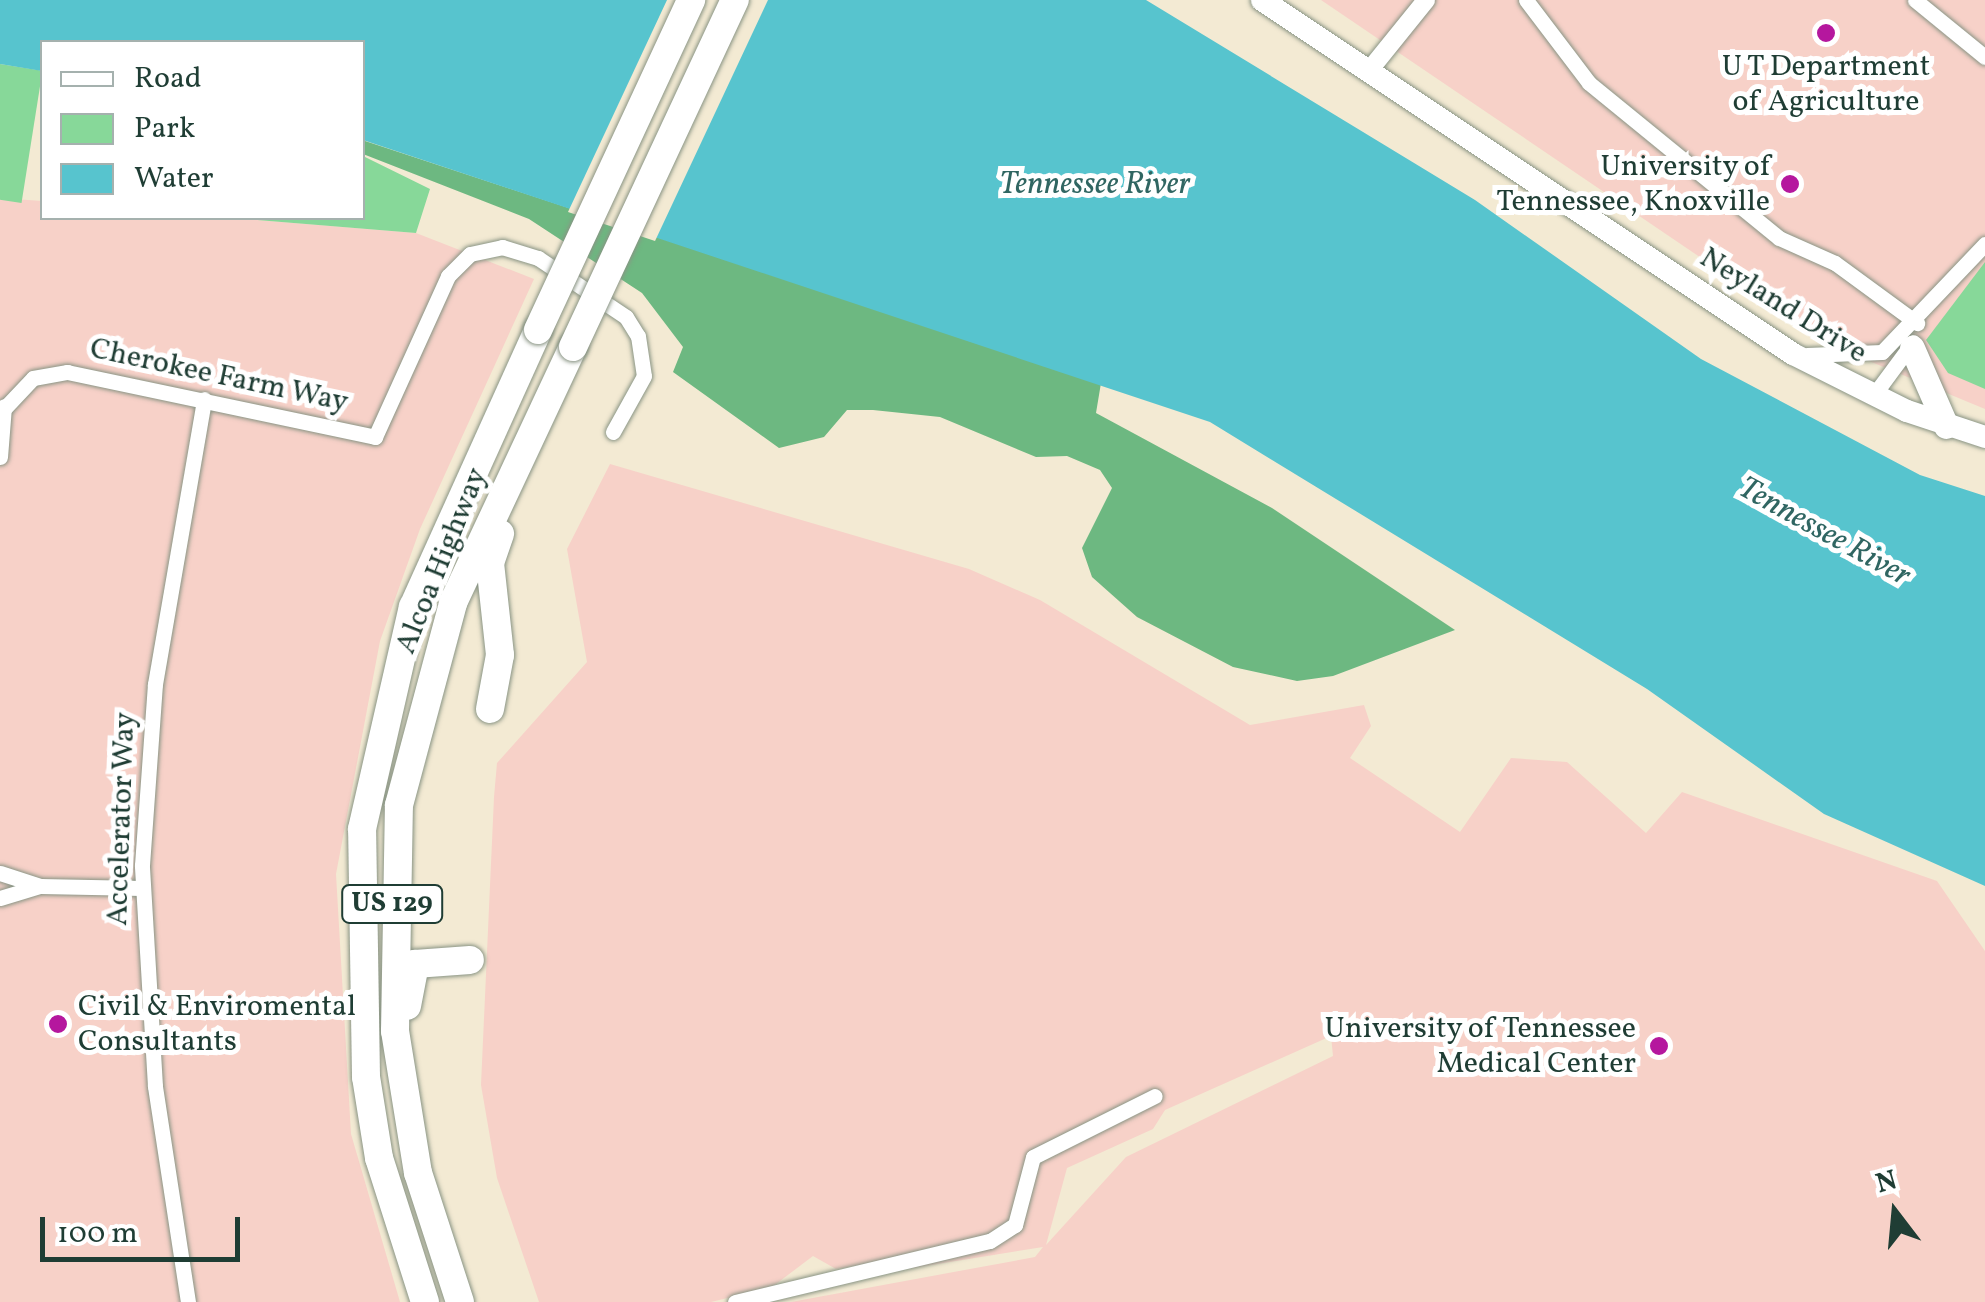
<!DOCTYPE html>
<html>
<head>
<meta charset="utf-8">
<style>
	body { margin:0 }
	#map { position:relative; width:1985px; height:1302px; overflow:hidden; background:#f3ead3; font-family:Vollkorn,serif }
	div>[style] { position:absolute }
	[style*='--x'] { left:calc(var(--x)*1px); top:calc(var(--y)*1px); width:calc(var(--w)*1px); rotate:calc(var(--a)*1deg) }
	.built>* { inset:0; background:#f7d1c8 }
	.green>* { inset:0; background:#87d899; transform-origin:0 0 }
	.forest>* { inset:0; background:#6db881 }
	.water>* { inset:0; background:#57c4ce }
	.pier>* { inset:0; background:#f3ead3 }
	.roads { filter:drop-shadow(0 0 2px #899484) drop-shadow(0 0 2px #899484) }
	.minor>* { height:15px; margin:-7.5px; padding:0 7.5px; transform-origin:7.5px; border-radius:7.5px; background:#fff }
	.tertiary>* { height:18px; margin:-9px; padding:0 9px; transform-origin:9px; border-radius:9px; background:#fff }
	.primary>* { height:22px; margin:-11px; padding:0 11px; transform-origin:11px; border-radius:11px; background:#fff }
	.trunk>* { height:25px; margin:-12.5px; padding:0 12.5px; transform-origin:12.5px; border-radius:12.5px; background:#fff }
	.motorway>* { height:28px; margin:-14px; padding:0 14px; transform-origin:14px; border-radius:14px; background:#fff }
	.bridges { filter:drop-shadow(0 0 2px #899484) drop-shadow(0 0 2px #899484) }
	.motorway-bridge>* { height:28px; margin:-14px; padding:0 14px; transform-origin:14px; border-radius:14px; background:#fff }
	.dots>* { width:28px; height:28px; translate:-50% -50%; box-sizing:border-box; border:5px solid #fff; border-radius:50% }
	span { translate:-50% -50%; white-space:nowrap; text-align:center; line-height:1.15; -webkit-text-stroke:10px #fff; paint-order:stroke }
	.shield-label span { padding:2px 8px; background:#fff; border:2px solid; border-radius:8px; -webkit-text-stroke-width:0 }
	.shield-label { font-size:28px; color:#1f3d34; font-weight:700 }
	.poi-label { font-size:30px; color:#1f3d34 }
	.right { translate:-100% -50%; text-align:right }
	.left { translate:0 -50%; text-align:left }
	.street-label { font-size:30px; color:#1f3d34 }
	.water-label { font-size:32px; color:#306662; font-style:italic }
	.legend { position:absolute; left:40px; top:40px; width:325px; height:180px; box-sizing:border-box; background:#fff; border:2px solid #a5b1ae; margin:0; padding:12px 18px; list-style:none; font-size:30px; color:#1f3d34 }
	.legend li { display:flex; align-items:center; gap:20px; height:50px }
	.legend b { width:50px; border:2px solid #a5b1ae }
	.north { position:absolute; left:1845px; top:1162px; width:100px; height:100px; -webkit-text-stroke:8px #fff; paint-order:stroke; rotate:344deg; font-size:28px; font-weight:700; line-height:40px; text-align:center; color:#1f3d34 }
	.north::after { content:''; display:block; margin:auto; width:35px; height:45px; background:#1f3d34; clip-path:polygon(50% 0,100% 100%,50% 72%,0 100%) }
	.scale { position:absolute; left:40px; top:1217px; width:200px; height:45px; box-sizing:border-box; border:5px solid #1f3d34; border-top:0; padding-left:12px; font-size:30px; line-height:35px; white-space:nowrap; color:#1f3d34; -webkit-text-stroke:8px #fff; paint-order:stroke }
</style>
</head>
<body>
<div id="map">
	<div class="built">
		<div style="clip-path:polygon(1321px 0,1985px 0,1985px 409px,1828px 344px)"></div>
		<div style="clip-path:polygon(0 198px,42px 201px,42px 218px,234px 218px,416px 233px,534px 279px,420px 529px,380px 641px,336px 874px,351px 1134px,400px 1302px,0 1302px)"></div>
		<div style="clip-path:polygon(evenodd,610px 464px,969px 569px,1040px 600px,1250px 725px,1364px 705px,1371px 726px,1350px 758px,1460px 832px,1511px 758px,1567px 762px,1646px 833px,1682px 792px,1937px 881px,1985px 951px,1985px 1302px,791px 1302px,1035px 1257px,1043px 1247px,913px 1268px,905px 1258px,836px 1269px,813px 1256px,772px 1287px,711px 1302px,539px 1302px,497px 1178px,481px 1085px,494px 797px,497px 763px,587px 662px,567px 549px,610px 464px,1331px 1036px,1333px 1056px,1126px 1157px,1046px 1245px,1067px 1168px,1153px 1129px,1165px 1110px,1331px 1036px)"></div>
	</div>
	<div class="green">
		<div style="left:0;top:64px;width:43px;height:134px;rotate:9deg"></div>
		<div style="clip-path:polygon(363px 156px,430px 189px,416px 233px,234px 218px,362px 218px)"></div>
		<div style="clip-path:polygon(1985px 262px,1985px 389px,1948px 373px,1926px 340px)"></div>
	</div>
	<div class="forest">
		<div style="clip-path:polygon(362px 140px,1101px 383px,1096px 413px,1272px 508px,1455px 630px,1333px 676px,1297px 681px,1233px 667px,1137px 617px,1092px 577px,1082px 548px,1112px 488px,1100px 470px,1067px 456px,1036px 457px,940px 417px,873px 410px,847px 410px,824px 437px,779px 448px,673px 372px,683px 347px,642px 293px,529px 219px,363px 154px)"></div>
	</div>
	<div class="water">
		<div style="clip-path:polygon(0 0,1146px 0,1475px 200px,1701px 359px,1920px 475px,1985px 496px,1985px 886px,1824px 814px,1647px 689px,1210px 422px,363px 140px,362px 42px,42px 42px,42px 71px,0 64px)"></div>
	</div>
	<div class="pier">
		<div style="clip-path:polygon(667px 0,768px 0,655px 241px,568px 212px)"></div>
	</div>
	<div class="roads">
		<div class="minor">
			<div style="--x:1526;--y:0;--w:104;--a:52.8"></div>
			<div style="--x:1589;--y:83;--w:245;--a:39.2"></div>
			<div style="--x:1779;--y:238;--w:61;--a:24.1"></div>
			<div style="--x:1835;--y:263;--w:102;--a:36.2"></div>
			<div style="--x:1915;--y:0;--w:90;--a:39.2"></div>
			<div style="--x:1807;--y:355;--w:75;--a:-2.3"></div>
			<div style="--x:1882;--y:352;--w:149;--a:-46.4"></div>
			<div style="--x:1873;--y:396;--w:67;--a:-53.5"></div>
			<div style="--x:0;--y:413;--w:48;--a:-46.7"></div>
			<div style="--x:33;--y:378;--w:35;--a:-10"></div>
			<div style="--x:67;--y:372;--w:315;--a:11.9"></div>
			<div style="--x:375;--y:437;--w:177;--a:-65.6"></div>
			<div style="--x:448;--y:276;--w:31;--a:-45"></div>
			<div style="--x:470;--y:254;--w:33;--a:-12"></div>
			<div style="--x:502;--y:247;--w:38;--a:17"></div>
			<div style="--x:538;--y:258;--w:106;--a:33.8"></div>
			<div style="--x:626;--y:317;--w:22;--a:58"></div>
			<div style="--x:638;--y:336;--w:40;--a:81.5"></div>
			<div style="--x:644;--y:376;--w:64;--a:119"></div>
			<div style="--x:0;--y:457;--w:51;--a:-85.5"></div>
			<div style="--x:0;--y:873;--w:42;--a:18"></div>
			<div style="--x:0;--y:898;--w:42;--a:-16.7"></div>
			<div style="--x:40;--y:886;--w:102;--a:1.1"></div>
			<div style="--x:188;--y:1302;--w:219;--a:-98.7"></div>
			<div style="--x:155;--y:1086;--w:221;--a:-93.4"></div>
			<div style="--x:142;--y:865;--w:181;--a:-85.9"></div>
			<div style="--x:155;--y:684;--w:289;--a:-80.2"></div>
			<div style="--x:735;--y:1302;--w:262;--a:-13.5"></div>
			<div style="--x:990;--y:1241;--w:30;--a:-33"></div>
			<div style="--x:1015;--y:1225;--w:70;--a:-75.2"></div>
			<div style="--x:1033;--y:1157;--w:136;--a:-26.6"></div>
		</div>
		<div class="tertiary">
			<div style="--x:1372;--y:67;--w:86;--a:-51.1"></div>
		</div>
		<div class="primary">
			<div style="--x:1262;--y:0;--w:638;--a:33.69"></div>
			<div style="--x:1793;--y:354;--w:127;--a:26.6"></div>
			<div style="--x:1907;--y:411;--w:82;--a:18.4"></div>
		</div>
		<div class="trunk">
			<div style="--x:1912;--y:348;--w:85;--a:66.4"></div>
		</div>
		<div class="motorway">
			<div style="--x:490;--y:709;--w:55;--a:-79.5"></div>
			<div style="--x:500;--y:655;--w:93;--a:-96.2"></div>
			<div style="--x:490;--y:563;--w:31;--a:-71"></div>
			<div style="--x:407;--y:1006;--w:43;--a:-79.2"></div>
			<div style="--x:415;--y:964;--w:55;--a:-4.2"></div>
			<div style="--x:425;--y:1302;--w:151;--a:-107.7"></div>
			<div style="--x:379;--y:1158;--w:82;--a:-99.1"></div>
			<div style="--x:366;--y:1077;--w:248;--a:-90.9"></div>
			<div style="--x:362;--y:829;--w:228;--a:-77.1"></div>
			<div style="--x:413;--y:607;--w:304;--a:-65.7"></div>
			<div style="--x:460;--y:1302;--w:136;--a:-108"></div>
			<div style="--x:418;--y:1173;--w:144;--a:-99.2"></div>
			<div style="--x:395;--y:1031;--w:226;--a:-89"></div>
			<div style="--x:399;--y:805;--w:209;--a:-75"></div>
			<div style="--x:453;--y:603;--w:283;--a:-64.9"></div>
		</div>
	</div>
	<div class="bridges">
		<div class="motorway-bridge">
			<div style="--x:538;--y:330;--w:364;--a:-65.1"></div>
			<div style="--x:573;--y:347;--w:383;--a:-65"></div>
		</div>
	</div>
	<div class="dots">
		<div style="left:1826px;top:33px;background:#b5179e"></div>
		<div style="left:1790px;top:184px;background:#b5179e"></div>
		<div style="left:58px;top:1024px;background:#b5179e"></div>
		<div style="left:1659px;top:1046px;background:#b5179e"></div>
	</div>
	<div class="shield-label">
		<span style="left:392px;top:904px">US 129</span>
	</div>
	<div class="poi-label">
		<span style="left:1826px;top:84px">U T Department<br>of Agriculture</span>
		<span class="right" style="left:1770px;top:184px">University of<br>Tennessee, Knoxville</span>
		<span class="left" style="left:78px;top:1024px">Civil &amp; Enviromental<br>Consultants</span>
		<span class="right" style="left:1636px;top:1046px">University of Tennessee<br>Medical Center</span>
	</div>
	<div class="street-label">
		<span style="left:1783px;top:306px;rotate:32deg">Neyland Drive</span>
		<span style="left:219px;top:376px;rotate:12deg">Cherokee Farm Way</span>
		<span style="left:442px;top:561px;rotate:-68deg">Alcoa Highway</span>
		<span style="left:122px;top:819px;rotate:-88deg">Accelerator Way</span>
	</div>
	<div class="water-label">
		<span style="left:1095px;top:185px">Tennessee River</span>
		<span style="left:1824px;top:533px;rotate:29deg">Tennessee River</span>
	</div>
	<ul class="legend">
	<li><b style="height:12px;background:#fff"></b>Road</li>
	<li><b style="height:28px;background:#87d899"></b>Park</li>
	<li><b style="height:28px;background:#57c4ce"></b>Water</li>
	</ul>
	<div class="north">N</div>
	<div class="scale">100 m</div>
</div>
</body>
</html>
